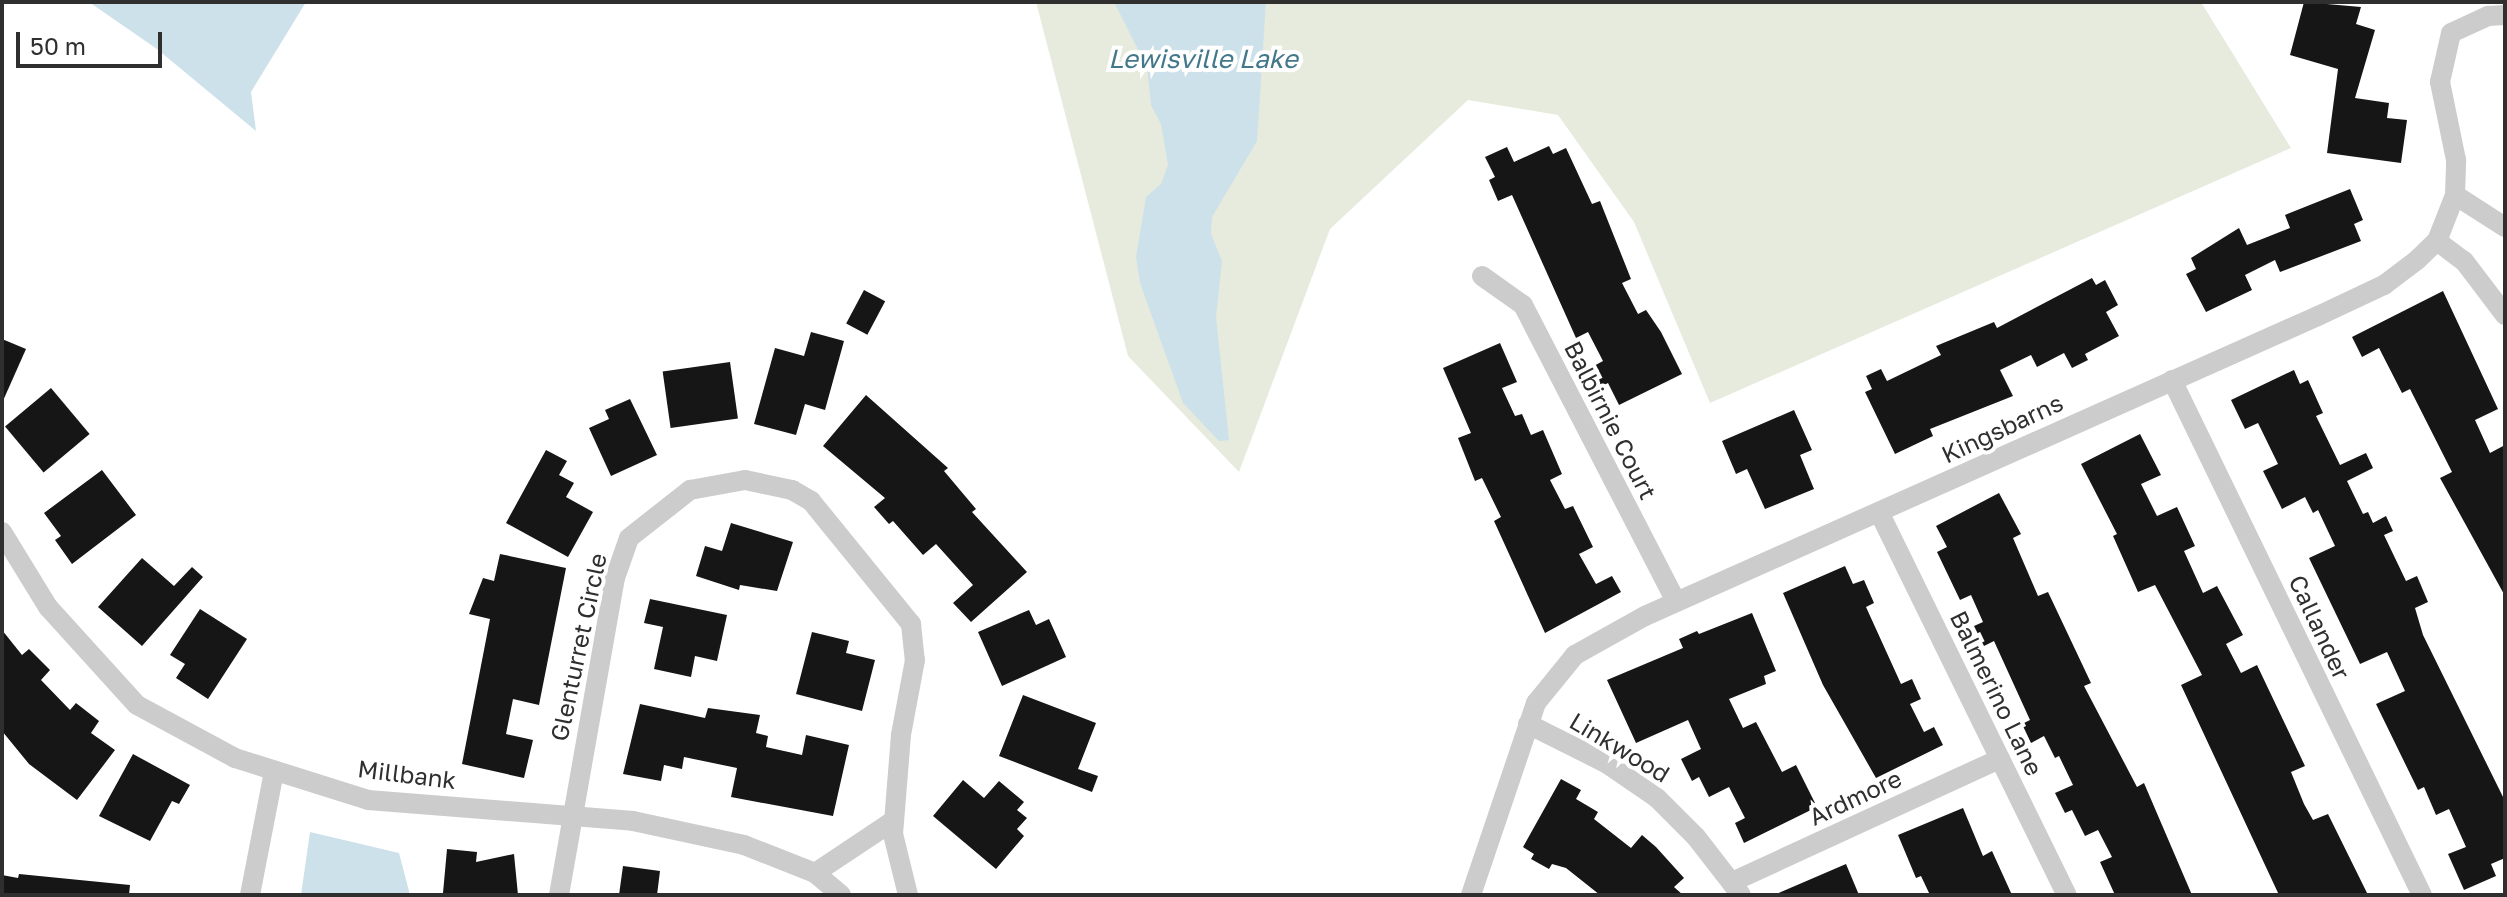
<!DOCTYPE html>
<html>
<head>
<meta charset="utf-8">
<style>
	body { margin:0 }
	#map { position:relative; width:2507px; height:897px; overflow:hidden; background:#fff; font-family:"Golos Text",sans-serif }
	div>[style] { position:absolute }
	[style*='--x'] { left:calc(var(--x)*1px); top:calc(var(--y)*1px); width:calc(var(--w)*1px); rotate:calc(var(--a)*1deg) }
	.green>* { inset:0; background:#e6ebde }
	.water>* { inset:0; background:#cce1e9 }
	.building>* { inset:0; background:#161616; transform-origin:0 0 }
	.minor>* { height:20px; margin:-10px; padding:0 10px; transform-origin:10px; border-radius:10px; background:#ccc }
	span { translate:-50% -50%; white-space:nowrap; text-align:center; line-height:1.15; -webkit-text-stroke:8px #fff; paint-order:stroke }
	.street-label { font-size:24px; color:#2f2f2f }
	.water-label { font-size:26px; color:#43788b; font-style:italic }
	.frame { position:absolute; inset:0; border:4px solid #2f2f2f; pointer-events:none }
	.scale { position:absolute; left:16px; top:32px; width:146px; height:36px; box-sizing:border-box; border:4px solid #2f2f2f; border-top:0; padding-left:10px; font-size:24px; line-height:28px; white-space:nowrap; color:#2f2f2f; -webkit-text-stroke:6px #fff; paint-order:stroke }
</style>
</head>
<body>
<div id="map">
	<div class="green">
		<div style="clip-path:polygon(1036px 2px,2201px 2px,2291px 148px,1710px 403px,1634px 222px,1558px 115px,1468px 100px,1330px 229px,1239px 472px,1128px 356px)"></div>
	</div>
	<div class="water">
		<div style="clip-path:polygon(89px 2px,306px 2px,251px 92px,256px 131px,157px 49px)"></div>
		<div style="clip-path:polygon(1114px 2px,1266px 2px,1257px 141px,1212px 217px,1211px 234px,1222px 261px,1216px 317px,1229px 440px,1219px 441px,1183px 403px,1140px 283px,1136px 257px,1146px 197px,1161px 184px,1168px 165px,1161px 124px,1151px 105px,1147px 67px)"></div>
		<div style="clip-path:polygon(310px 832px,399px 853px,410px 895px,301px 895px)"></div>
	</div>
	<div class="building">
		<div style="clip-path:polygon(2304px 2px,2361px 7px,2356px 24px,2375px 30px,2355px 98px,2389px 103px,2387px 118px,2407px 120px,2401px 163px,2327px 153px,2338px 69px,2290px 55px)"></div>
		<div style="clip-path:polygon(1549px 146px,1553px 154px,1566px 148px,1592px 204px,1600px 201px,1631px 279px,1622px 283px,1638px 314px,1646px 310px,1661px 332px,1682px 374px,1619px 405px,1608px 383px,1600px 387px,1590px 368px,1603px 361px,1588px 332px,1576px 338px,1512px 195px,1498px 201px,1489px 180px,1495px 177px,1485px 157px,1507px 147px,1514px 162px)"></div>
		<div style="clip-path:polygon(2350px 189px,2363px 220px,2354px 224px,2361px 241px,2280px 272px,2275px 260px,2245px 275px,2252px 290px,2206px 312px,2186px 274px,2196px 269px,2191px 258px,2239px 228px,2247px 245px,2290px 228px,2285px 215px)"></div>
		<div style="clip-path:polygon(2092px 278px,2096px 285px,2105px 280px,2118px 305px,2106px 312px,2119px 336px,2085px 354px,2088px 360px,2072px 368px,2064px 353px,2037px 367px,2031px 355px,2000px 370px,2013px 396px,1930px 429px,1933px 436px,1895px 454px,1865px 392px,1872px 389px,1866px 376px,1881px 369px,1887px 381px,1941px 355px,1936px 346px,1994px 322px,1997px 328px)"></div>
		<div style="left:864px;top:290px;width:24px;height:38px;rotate:28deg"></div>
		<div style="clip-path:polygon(2443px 291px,2498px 409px,2475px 420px,2490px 453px,2505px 445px,2505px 596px,2440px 478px,2452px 472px,2410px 389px,2402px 393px,2379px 348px,2362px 357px,2352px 337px)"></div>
		<div style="clip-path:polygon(811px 332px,844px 341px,825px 410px,805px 404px,796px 435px,754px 424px,775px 348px,804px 356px)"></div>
		<div style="clip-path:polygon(2px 339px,26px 349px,2px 403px)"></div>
		<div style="clip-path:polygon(1500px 343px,1517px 382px,1502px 388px,1515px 416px,1522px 414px,1531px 435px,1543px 430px,1562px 474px,1550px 480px,1565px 509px,1573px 506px,1593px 547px,1579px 554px,1596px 584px,1612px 576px,1621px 592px,1545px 633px,1494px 521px,1501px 517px,1482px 478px,1475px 481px,1458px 438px,1471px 433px,1443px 368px)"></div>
		<div style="left:730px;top:362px;width:57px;height:68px;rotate:82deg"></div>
		<div style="clip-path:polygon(2294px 370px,2300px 384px,2308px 380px,2323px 413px,2316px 416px,2340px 465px,2366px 453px,2373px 468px,2347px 481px,2363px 514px,2368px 512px,2373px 523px,2386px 516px,2393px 531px,2384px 535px,2406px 581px,2417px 576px,2428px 602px,2415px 608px,2423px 635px,2505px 801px,2505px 858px,2491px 864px,2496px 876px,2464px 890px,2448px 854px,2466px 847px,2449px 809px,2436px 815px,2424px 787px,2418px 790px,2376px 704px,2405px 691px,2387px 652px,2360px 664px,2309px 558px,2335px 546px,2318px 510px,2313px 513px,2305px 497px,2282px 509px,2263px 471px,2278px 464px,2258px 423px,2245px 429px,2231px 400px)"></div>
		<div style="left:51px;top:388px;width:60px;height:60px;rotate:50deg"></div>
		<div style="clip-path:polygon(866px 395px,948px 468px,944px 471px,976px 509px,972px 512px,1027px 572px,971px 622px,953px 603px,973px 585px,936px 544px,923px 555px,893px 521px,889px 524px,874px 507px,885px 498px,823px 446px)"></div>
		<div style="clip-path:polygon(630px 399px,657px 455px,611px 476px,589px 428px,609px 419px,605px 410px)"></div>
		<div style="clip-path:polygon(1794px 410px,1812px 450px,1800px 455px,1814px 489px,1765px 509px,1747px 469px,1736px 474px,1722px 441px)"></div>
		<div style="clip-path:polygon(2140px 434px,2161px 475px,2141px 484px,2157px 516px,2177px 507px,2195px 546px,2184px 551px,2203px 593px,2217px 586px,2243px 635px,2226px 644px,2241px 673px,2257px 665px,2305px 766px,2291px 772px,2304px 804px,2313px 820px,2328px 814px,2368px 895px,2279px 895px,2181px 685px,2202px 675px,2155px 585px,2138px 592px,2113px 536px,2117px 534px,2081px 464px)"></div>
		<div style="clip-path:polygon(546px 450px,567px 461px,559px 475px,574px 483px,566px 497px,593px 512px,568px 557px,506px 523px)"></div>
		<div style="clip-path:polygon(102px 470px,136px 515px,72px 564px,55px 540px,61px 536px,44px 513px)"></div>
		<div style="clip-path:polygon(1999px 493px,2021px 534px,2013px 538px,2038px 596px,2048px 592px,2091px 683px,2084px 686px,2137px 787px,2144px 783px,2192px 895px,2115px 895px,2100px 862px,2112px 857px,2098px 830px,2085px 836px,2072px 810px,2065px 813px,2055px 793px,2073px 785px,2059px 756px,2055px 758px,2044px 736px,2031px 743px,2022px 724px,2030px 720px,2004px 663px,1994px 641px,1984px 646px,1974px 626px,1983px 622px,1971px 595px,1960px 600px,1937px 552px,1947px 547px,1936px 526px)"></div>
		<div style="clip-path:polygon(731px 523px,793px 542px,777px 591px,740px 585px,739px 590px,696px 576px,705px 546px,722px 551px)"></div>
		<div style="clip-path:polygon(500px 554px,566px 568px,539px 705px,513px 699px,506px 734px,533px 740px,524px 778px,462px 764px,490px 619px,469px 614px,483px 578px,494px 581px)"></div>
		<div style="clip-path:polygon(142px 558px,174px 586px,192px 567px,203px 577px,142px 646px,98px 607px)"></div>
		<div style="clip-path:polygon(1845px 566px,1853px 584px,1864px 580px,1874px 603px,1866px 607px,1901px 684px,1912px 679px,1921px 699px,1910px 704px,1924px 732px,1934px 727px,1943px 745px,1876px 778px,1823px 685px,1783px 593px)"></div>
		<div style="clip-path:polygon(650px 599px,727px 615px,717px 661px,695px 656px,691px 677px,654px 669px,663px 627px,644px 623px)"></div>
		<div style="clip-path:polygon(200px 609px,247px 639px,208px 699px,176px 678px,185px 664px,170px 655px)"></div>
		<div style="clip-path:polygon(1029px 610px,1036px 625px,1049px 619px,1066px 657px,1002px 686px,978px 632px)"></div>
		<div style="clip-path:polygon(1752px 613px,1776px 671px,1764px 676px,1766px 684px,1729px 699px,1743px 728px,1756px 722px,1782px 772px,1796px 765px,1817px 807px,1744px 843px,1735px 823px,1745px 818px,1729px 787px,1709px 797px,1699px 777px,1692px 781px,1681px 759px,1701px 749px,1688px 720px,1636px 743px,1607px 680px,1683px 648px,1679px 639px,1697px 631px,1699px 634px)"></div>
		<div style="clip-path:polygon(2px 630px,22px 655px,29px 649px,50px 670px,41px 680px,70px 710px,76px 703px,99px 721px,91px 733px,115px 750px,77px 800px,29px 764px,2px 731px)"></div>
		<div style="clip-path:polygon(812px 632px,849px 641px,846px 653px,875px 660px,862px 711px,796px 694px)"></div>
		<div style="clip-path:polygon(1023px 695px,1096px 723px,1078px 769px,1098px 776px,1092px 792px,999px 756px)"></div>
		<div style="clip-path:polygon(640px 704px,705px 718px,708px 708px,760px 715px,756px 733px,768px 736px,766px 747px,802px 755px,806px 735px,849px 745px,833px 816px,731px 797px,737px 768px,684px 757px,682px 769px,664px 765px,661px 781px,623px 774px)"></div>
		<div style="clip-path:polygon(133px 754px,190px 785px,179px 804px,172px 801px,150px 841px,99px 816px)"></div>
		<div style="clip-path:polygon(1561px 779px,1581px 790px,1576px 799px,1598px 812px,1594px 819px,1631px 848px,1642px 835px,1656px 847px,1684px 878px,1674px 887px,1683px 895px,1600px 895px,1566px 868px,1552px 864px,1549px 869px,1531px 859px,1534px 854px,1523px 847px)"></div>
		<div style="clip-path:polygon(963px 780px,984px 798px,999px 781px,1024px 802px,1017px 810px,1027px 818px,1017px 829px,1024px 836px,996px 869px,933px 816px)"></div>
		<div style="clip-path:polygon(1963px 808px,1983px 856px,1992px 851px,2012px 895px,1930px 895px,1921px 876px,1916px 878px,1898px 835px)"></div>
		<div style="clip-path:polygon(447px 849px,477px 852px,476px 862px,514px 854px,518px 895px,443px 893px)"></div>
		<div style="clip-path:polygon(1846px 864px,1859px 895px,1774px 895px)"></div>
		<div style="clip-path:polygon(623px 866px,660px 871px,657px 895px,619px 895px)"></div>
		<div style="clip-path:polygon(19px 874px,130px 885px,129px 895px,2px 895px,2px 875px,18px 878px)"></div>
	</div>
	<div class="minor">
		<div style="--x:2455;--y:195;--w:59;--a:32.6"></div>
		<div style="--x:2437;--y:241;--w:34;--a:37"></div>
		<div style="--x:2464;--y:261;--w:68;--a:52.8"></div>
		<div style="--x:1482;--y:276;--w:50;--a:35.3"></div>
		<div style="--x:1523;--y:305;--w:334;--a:62.7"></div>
		<div style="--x:2172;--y:380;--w:572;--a:64.11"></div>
		<div style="--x:1880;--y:514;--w:424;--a:63.9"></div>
		<div style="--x:2;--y:532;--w:88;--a:58.5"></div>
		<div style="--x:48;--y:607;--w:132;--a:47.8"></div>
		<div style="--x:137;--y:705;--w:111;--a:28.4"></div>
		<div style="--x:235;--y:758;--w:139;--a:17.5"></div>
		<div style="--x:368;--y:800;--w:266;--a:4.5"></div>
		<div style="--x:633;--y:821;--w:114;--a:12.2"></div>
		<div style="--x:744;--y:845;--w:76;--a:21.5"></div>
		<div style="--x:815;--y:873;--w:34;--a:40"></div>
		<div style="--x:1528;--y:724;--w:87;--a:26.6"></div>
		<div style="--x:1606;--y:763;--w:62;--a:34.5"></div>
		<div style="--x:1657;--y:798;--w:55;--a:45"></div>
		<div style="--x:1696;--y:837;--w:73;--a:52.2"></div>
		<div style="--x:815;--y:873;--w:94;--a:-33.7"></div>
		<div style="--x:1732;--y:882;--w:295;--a:-24.7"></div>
		<div style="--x:250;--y:895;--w:125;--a:-79"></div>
		<div style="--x:559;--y:895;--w:322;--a:-80"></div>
		<div style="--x:615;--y:578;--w:42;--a:-70.7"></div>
		<div style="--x:629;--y:538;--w:78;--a:-38.2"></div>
		<div style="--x:690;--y:490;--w:56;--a:-10.3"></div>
		<div style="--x:745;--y:480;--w:48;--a:12"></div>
		<div style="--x:792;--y:490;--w:22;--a:30"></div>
		<div style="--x:811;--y:501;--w:159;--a:50.9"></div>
		<div style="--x:911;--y:624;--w:36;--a:84"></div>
		<div style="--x:915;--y:660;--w:76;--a:100.6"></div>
		<div style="--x:901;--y:735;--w:99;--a:94.6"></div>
		<div style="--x:893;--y:834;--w:63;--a:76.2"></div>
		<div style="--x:1471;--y:895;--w:203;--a:-71.3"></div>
		<div style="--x:1536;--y:703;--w:62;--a:-50.9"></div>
		<div style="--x:1575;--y:655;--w:80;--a:-29.1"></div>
		<div style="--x:1645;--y:616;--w:737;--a:-24.03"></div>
		<div style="--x:2318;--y:316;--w:73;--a:-25.2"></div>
		<div style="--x:2384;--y:285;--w:41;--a:-37.1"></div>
		<div style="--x:2417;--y:260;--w:28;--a:-44"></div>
		<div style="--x:2437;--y:241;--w:49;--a:-68.6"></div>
		<div style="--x:2455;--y:195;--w:35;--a:-88"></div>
		<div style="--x:2456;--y:160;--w:80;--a:-101.6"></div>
		<div style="--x:2440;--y:82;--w:50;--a:-77.3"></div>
		<div style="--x:2451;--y:33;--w:41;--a:-24.7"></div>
		<div style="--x:2488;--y:16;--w:17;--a:-3"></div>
	</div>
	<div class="street-label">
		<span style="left:1611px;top:420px;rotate:63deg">Balbirnie Court</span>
		<span style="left:2002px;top:428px;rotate:-25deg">Kingsbarns</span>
		<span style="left:2320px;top:627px;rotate:65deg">Callander</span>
		<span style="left:578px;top:647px;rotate:-78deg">Glenturret Circle</span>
		<span style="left:1997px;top:693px;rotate:64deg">Balmerino Lane</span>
		<span style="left:1620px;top:747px;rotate:31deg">Linkwood</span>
		<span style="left:407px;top:774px;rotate:7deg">Millbank</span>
		<span style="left:1855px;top:797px;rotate:-25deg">Ardmore</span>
	</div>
	<div class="water-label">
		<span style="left:1203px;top:59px">Lewisville Lake</span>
	</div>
	<div class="frame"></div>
	<div class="scale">50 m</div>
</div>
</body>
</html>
